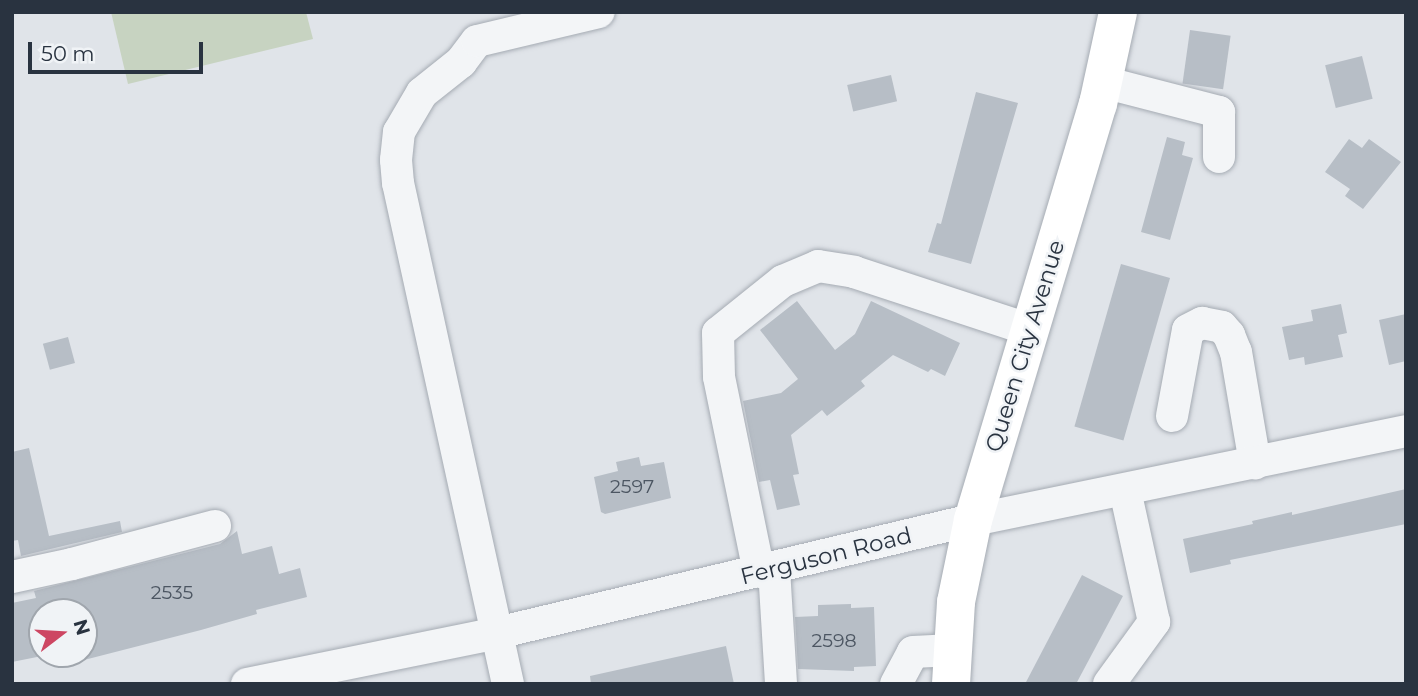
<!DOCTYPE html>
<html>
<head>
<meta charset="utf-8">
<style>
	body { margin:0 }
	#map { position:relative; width:1418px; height:696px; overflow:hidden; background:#e0e4e9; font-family:Montserrat,sans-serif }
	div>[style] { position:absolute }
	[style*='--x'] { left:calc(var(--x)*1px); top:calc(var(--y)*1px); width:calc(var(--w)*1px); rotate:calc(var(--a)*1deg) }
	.green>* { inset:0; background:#c7d3c1 }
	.building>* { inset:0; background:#b7bec6; transform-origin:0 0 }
	.roads { filter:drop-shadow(0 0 2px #a5abb3) drop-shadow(0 0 2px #a5abb3) }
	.minor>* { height:32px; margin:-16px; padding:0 16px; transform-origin:16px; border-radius:16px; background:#f3f5f7 }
	.major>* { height:38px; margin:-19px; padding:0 19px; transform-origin:19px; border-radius:19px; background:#fff }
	span { translate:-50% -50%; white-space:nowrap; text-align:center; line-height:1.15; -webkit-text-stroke:5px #f0f3f6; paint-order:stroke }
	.number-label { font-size:19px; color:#4c5662 }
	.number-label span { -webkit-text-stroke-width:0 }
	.street-label { font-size:23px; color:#293340 }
	.frame { position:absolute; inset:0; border:14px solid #293340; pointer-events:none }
	.north { position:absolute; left:28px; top:598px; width:70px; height:70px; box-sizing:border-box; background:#f0f3f6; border:2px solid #a0a6ad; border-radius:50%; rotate:73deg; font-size:19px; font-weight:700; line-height:28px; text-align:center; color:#293340 }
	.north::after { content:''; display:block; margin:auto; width:24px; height:32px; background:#cd4662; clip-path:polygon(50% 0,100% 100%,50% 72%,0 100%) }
	.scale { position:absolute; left:28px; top:42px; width:175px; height:32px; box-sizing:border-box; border:4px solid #293340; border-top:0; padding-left:9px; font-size:21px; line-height:24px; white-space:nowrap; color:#293340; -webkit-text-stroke:5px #f0f3f6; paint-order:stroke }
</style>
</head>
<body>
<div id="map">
	<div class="green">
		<div style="clip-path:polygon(111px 12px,306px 12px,313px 39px,128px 84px)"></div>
	</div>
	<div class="building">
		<div style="left:1190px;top:30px;width:41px;height:54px;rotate:8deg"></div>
		<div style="left:1362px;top:56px;width:44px;height:38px;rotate:76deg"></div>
		<div style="left:891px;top:75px;width:27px;height:45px;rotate:77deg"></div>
		<div style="clip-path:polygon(976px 92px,1018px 103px,971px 264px,928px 252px,937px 223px,941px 224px)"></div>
		<div style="clip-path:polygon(1167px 137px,1185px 142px,1182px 155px,1193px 158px,1170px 240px,1141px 232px)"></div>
		<div style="clip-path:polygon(1349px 139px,1362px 148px,1369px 139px,1401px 162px,1363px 209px,1345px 196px,1350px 189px,1325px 172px)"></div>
		<div style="left:1121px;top:264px;width:51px;height:169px;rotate:16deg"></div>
		<div style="clip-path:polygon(797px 301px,835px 350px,855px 334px,871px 301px,960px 343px,945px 376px,931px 369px,928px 372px,893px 355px,861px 381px,865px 386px,827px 416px,822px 410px,791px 435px,799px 474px,793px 475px,800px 505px,777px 510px,770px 480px,759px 482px,743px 401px,781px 393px,798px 379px,760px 330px)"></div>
		<div style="clip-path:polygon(1341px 304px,1347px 333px,1338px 335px,1343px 357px,1305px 365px,1304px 357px,1289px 360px,1282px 327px,1313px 321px,1311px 310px)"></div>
		<div style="clip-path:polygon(1406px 314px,1406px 361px,1389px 365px,1379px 320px)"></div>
		<div style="left:68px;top:337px;width:27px;height:26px;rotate:75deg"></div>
		<div style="clip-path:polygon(29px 448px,49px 536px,120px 521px,122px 532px,21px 556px,18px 540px,12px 541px,12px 452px)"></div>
		<div style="clip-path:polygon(639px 457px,641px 466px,664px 462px,671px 498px,605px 514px,601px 512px,594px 477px,618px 471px,616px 462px)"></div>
		<div style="clip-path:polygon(1406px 489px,1406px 524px,1230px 560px,1231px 564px,1190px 573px,1183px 539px,1253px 524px,1252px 521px,1292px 512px,1292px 515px)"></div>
		<div style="clip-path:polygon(237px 531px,242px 554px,272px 546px,279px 574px,300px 568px,307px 597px,256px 610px,257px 614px,201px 630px,84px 660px,84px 612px,42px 612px,42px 656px,12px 662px,12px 603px,36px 598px,34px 591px,220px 544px)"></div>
		<div style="clip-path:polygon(1082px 575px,1123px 596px,1076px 684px,1025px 684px)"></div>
		<div style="clip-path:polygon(851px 604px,851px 608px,874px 607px,876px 666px,854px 667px,854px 671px,798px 669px,795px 617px,818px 616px,818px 605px)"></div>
		<div style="clip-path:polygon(726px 646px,734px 684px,591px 684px,590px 676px)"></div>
	</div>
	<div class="roads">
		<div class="minor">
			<div style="--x:1103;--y:82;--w:120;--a:14.5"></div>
			<div style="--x:1219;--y:112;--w:45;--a:90"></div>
			<div style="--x:1172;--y:416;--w:87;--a:-79.5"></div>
			<div style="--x:1188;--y:330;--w:16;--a:-27"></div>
			<div style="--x:1202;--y:323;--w:20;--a:11"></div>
			<div style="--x:1222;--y:327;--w:11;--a:49"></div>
			<div style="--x:1229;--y:335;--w:18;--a:68"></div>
			<div style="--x:1236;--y:352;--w:113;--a:80.3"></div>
			<div style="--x:774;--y:569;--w:115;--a:86.5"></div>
			<div style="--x:759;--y:572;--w:199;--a:-101.6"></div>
			<div style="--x:719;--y:377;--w:44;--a:-91.3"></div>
			<div style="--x:718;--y:333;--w:83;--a:-38.7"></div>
			<div style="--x:783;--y:281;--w:38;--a:-23"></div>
			<div style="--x:818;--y:266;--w:36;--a:9"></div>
			<div style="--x:854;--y:272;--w:185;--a:18.2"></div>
			<div style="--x:12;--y:577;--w:61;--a:-12.2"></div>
			<div style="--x:72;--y:564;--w:148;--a:-14.9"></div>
			<div style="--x:247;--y:684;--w:255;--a:-11.5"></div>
			<div style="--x:497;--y:633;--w:489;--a:-13.4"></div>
			<div style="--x:973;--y:520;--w:442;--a:-11.6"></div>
			<div style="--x:508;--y:684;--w:513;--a:-102.38"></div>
			<div style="--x:398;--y:183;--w:23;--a:-95"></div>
			<div style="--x:396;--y:160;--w:28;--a:-84"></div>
			<div style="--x:399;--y:132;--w:45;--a:-59.5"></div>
			<div style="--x:422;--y:93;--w:50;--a:-38.5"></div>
			<div style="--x:461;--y:62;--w:26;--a:-53"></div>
			<div style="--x:477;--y:41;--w:125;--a:-13.4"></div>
			<div style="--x:896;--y:684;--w:36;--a:-62"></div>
			<div style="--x:913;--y:652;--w:40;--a:-2.9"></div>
			<div style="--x:1109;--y:684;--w:77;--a:-54"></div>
			<div style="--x:1154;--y:622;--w:135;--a:-102.4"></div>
		</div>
		<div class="major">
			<div style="--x:951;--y:684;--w:82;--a:-86.5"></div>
			<div style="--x:956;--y:602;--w:84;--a:-78.3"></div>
			<div style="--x:973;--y:520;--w:434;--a:-73.3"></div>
			<div style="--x:1098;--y:104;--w:94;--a:-77.7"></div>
		</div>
	</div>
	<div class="number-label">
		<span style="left:632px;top:487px">2597</span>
		<span style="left:172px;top:593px">2535</span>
		<span style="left:834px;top:641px">2598</span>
	</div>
	<div class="street-label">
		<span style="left:1025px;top:346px;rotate:-73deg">Queen City Avenue</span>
		<span style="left:826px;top:556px;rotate:-14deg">Ferguson Road</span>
	</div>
	<div class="frame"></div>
	<div class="north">N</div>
	<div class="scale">50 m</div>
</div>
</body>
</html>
